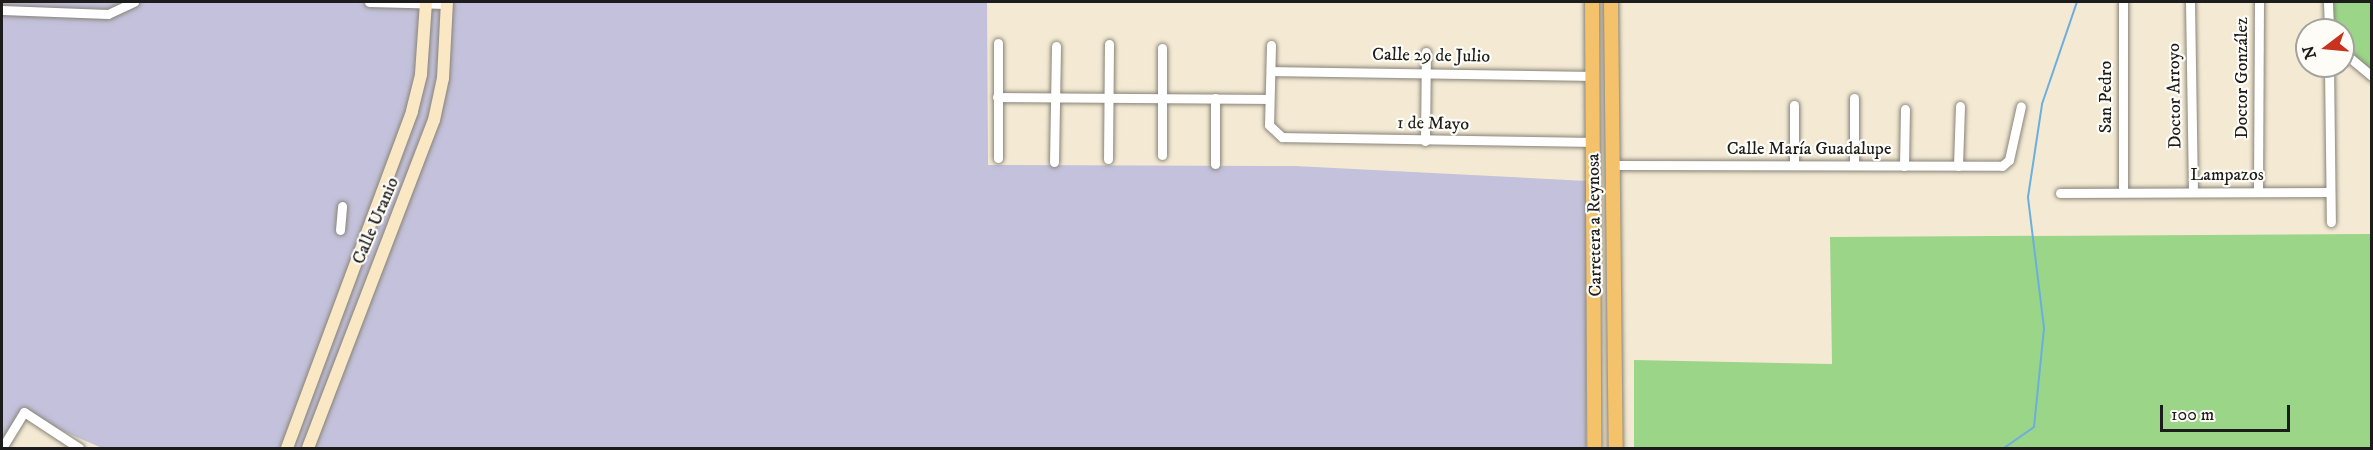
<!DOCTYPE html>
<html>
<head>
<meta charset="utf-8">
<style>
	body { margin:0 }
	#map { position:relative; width:2373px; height:450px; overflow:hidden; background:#f4ead4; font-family:"IM FELL DW Pica",serif }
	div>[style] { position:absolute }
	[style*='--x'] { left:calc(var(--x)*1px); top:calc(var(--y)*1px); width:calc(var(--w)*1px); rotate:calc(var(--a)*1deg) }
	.industrial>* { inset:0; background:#c3c1db }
	.green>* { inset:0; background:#9bd588 }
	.stream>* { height:2px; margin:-1px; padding:0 1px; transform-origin:1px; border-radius:1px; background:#6caee0 }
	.roads { filter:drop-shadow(0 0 2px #888378) drop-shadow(0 0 2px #888378) }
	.street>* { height:9px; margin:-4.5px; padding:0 4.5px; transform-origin:4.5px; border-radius:4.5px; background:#fff }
	.secondary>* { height:12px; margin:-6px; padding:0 6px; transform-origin:6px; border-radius:6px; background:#fae7c3 }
	.primary>* { height:14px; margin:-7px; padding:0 7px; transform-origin:7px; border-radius:7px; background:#f3c26a }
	span { translate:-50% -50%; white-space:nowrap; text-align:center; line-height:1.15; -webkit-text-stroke:4.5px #fdfcf7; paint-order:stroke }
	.street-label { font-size:18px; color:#1c1c1c }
	.frame { position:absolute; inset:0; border:3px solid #1c1c1c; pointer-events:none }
	.north { position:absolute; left:2295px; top:18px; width:60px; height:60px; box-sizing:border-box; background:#fdfcf7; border:2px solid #a3a29f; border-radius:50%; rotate:254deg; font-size:16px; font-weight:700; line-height:24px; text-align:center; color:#1c1c1c }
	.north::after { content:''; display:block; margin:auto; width:21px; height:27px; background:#c8321e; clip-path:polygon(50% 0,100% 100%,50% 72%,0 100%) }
	.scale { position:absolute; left:2160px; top:405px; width:130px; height:27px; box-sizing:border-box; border:3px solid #1c1c1c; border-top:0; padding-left:8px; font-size:18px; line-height:21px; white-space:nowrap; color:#1c1c1c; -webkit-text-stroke:4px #fdfcf7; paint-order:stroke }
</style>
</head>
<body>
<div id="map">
	<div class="industrial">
		<div style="clip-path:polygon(2px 2px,987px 2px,988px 165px,1295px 166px,1587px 181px,1586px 448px,102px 448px,21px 413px,2px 440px)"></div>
	</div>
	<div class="green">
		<div style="clip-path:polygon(2328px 2px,2371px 2px,2371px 77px,2343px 52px,2343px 30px,2329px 30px)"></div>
		<div style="clip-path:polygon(2371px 234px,2371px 448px,1634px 448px,1634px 360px,1832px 364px,1830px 237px)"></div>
	</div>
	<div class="stream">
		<div style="--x:2004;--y:448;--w:37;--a:-35"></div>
		<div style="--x:2034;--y:427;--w:100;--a:-84.2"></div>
		<div style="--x:2044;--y:328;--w:132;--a:-97"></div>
		<div style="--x:2028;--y:197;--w:94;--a:-81.4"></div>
		<div style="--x:2042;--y:104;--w:108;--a:-71.1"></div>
	</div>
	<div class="roads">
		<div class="street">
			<div style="--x:369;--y:2;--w:78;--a:1.5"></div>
			<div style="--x:2190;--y:2;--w:189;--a:89.1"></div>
			<div style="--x:2328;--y:2;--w:28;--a:88"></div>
			<div style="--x:2;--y:10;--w:106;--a:2.2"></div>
			<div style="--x:108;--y:14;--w:29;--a:-25"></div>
			<div style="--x:1271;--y:45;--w:80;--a:91.4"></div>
			<div style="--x:1269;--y:125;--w:18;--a:43"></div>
			<div style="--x:1282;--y:137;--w:309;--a:0.9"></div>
			<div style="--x:1162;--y:48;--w:107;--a:90"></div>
			<div style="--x:2343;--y:52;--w:38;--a:40"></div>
			<div style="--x:2329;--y:66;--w:156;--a:89.3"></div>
			<div style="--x:1271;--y:71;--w:320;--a:0.9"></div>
			<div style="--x:997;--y:97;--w:272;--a:0.4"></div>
			<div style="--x:1215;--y:98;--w:66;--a:90"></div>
			<div style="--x:1854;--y:98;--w:67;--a:90"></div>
			<div style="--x:1794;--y:105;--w:60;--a:90"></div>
			<div style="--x:1425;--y:141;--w:89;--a:-89.4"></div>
			<div style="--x:998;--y:158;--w:115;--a:-90"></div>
			<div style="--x:1108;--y:159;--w:115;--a:-89.5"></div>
			<div style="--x:1054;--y:162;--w:116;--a:-89"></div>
			<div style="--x:1613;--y:165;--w:389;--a:0.1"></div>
			<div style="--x:2002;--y:166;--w:9;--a:-41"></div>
			<div style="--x:2009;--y:160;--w:55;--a:-77.5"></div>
			<div style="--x:1904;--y:166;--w:57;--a:-89"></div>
			<div style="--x:1958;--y:166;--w:60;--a:-88.1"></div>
			<div style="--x:2258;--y:191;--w:189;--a:-89.7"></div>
			<div style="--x:2123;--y:192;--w:190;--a:-90"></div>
			<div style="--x:2060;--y:193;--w:270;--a:-0.2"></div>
			<div style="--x:340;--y:230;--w:24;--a:-85"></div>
			<div style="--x:2;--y:448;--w:42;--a:-58.6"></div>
			<div style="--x:24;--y:412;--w:66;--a:33.2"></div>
		</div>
		<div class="secondary">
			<div style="--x:287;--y:448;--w:359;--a:-69.6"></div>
			<div style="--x:412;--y:111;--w:38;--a:-76"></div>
			<div style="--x:421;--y:74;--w:72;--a:-86"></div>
			<div style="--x:308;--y:448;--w:351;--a:-69"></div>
			<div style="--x:434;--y:120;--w:43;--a:-77.9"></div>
			<div style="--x:443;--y:78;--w:76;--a:-87"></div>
		</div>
		<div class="primary">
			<div style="--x:1592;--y:2;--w:446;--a:89.7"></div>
			<div style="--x:1611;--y:2;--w:446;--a:89.4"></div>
		</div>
	</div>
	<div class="street-label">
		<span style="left:1431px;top:56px;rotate:1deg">Calle 29 de Julio</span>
		<span style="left:2242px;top:78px;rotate:-90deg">Doctor González</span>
		<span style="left:2175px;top:96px;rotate:-91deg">Doctor Arroyo</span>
		<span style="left:2106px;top:97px;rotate:-90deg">San Pedro</span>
		<span style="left:1433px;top:124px;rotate:1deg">1 de Mayo</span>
		<span style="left:1809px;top:149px">Calle María Guadalupe</span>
		<span style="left:2227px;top:175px">Lampazos</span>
		<span style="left:376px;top:221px;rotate:-67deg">Calle Uranio</span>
		<span style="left:1595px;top:225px;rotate:-91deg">Carretera a Reynosa</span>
	</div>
	<div class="frame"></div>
	<div class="north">N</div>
	<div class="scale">100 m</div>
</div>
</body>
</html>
